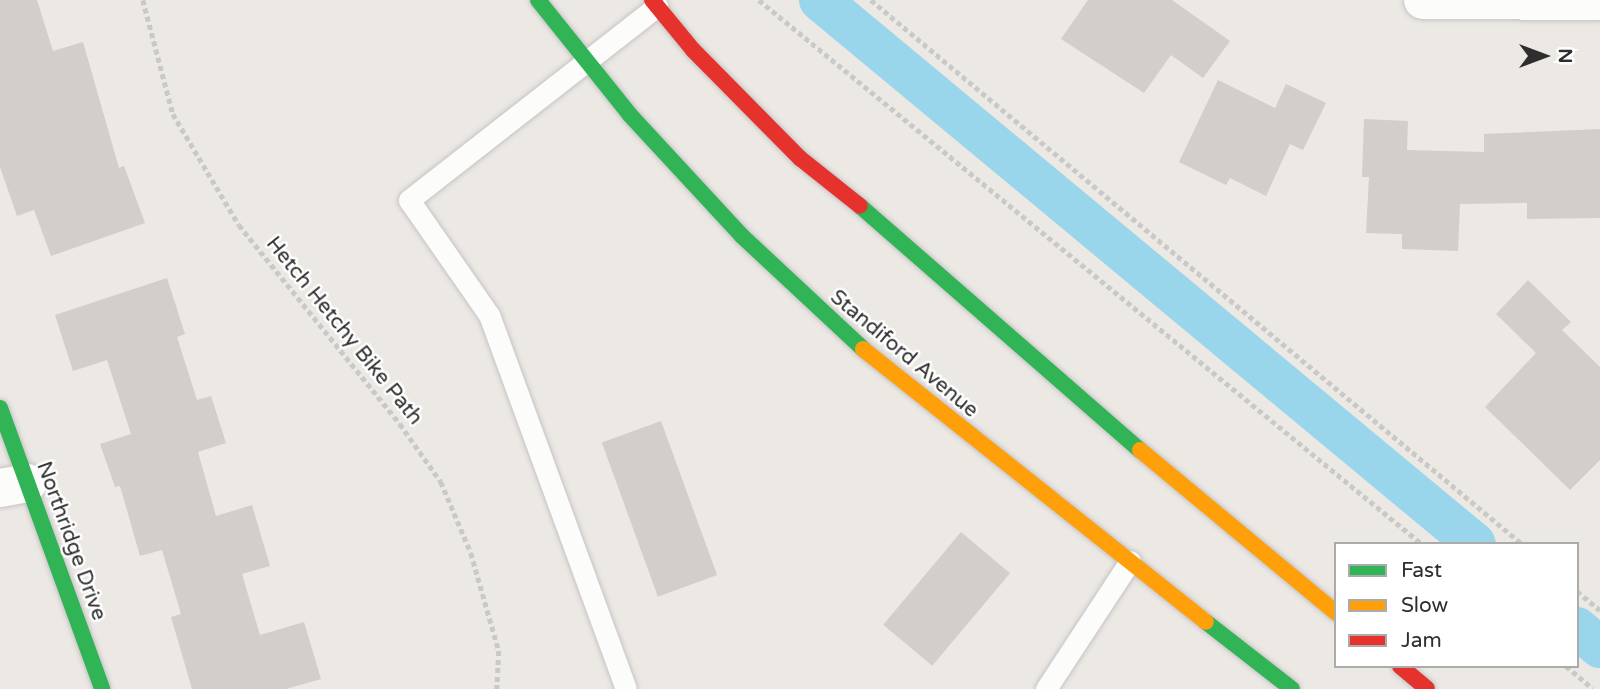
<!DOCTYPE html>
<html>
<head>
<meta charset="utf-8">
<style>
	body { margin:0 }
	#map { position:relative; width:1600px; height:689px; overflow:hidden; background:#ece8e4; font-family:"Varela Round",sans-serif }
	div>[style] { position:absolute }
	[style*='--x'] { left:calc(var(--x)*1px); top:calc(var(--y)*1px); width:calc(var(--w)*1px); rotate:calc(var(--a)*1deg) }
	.canal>* { height:42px; margin:-21px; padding:0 21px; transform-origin:21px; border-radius:21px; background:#99d6ec }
	.building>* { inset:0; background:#d1cecb; transform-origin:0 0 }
	.path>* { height:4.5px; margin-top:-2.25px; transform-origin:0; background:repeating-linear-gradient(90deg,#c9c9c8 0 5px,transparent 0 8.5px) }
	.roads { filter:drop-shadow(0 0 2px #c5c4c5) drop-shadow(0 0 2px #c5c4c5) }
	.lane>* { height:21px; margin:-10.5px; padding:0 10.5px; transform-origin:10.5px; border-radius:10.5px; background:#fcfcfb }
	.street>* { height:38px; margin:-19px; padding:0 19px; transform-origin:19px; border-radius:19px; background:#fcfcfb }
	.fast>* { height:16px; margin:-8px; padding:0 8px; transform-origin:8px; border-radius:8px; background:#30b455 }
	.slow>* { height:16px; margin:-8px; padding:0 8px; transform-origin:8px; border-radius:8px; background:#ff9f0a }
	.jam>* { height:16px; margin:-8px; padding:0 8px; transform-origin:8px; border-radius:8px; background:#e5322d }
	span { translate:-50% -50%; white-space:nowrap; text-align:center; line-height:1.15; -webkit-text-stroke:5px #fff; paint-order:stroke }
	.street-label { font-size:21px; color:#2e2e2e }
	.legend { position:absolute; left:1334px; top:542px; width:245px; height:126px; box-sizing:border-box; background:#fff; border:2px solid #ababab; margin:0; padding:9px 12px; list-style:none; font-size:21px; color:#2e2e2e }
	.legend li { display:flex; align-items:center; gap:14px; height:35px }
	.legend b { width:35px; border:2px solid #ababab }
	.north { position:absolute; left:1509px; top:21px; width:70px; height:70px; -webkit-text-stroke:5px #fff; paint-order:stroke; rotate:90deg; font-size:19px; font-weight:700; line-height:28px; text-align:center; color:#2e2e2e }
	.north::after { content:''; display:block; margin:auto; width:24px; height:32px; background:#2e2e2e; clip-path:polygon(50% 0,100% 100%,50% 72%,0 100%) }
</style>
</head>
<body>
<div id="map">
	<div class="canal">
		<div style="--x:820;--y:0;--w:851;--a:39.71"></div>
		<div style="--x:1577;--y:628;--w:30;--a:40"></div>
	</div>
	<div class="building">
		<div style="clip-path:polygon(0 0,37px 0,53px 51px,83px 42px,119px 168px,124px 166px,145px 223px,51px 256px,34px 210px,17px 216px,0 167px)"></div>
		<div style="clip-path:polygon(1088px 0,1172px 0,1230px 41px,1203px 78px,1171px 55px,1144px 93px,1061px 39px)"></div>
		<div style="clip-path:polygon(1218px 80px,1275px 108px,1286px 84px,1326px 103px,1303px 150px,1290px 144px,1266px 196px,1230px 178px,1226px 185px,1179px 162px)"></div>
		<div style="clip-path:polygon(1364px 119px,1408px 121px,1407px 150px,1484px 152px,1484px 134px,1600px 129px,1600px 218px,1527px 219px,1527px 203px,1460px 204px,1458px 251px,1402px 249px,1402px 234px,1366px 233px,1369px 177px,1362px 177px)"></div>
		<div style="clip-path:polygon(167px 278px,185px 334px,177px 337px,197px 400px,211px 396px,226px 443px,198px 452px,216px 516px,252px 505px,270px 566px,242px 574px,260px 635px,304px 622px,321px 679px,286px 689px,192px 689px,171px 617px,181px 614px,162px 550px,140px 556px,120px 486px,115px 487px,100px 444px,131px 434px,107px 360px,73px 371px,55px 315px)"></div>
		<div style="clip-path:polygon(1528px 280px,1571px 322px,1562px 330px,1600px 367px,1600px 460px,1570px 490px,1485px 407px,1536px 353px,1496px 314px)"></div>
		<div style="left:661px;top:421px;width:164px;height:63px;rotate:70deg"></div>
		<div style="left:961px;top:532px;width:64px;height:121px;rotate:40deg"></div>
	</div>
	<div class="path">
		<div style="--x:143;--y:0;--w:118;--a:75.3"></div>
		<div style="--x:173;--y:114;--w:129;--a:59.3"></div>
		<div style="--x:239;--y:225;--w:256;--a:51"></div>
		<div style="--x:400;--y:424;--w:71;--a:54.7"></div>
		<div style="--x:441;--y:482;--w:77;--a:67.1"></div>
		<div style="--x:471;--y:553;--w:102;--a:74.1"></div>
		<div style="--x:499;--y:651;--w:38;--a:93"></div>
		<div style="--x:759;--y:0;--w:858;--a:39.37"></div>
		<div style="--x:871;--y:0;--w:848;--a:39.88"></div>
		<div style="--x:1577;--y:591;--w:30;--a:40"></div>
		<div style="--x:1566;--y:666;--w:35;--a:40"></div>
	</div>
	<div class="roads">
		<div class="lane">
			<div style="--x:626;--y:689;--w:398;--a:-110.1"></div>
			<div style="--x:489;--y:315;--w:140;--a:-124.8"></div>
			<div style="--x:409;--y:200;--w:315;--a:-38"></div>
			<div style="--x:1046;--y:689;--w:153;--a:-56.7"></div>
		</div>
		<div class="street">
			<div style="--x:1423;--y:0;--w:177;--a:0.3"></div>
			<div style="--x:0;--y:488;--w:28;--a:-10"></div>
		</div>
		<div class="fast">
			<div style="--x:538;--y:0;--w:147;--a:51.3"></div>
			<div style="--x:630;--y:115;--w:165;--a:47.2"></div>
			<div style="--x:742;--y:236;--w:166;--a:43"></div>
			<div style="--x:860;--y:206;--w:371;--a:41.1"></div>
			<div style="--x:0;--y:408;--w:299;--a:70"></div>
			<div style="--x:1206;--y:622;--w:109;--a:37.9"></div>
		</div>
		<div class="slow">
			<div style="--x:863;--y:349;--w:438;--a:38.5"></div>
			<div style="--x:1140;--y:450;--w:255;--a:39.7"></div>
		</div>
		<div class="jam">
			<div style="--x:652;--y:0;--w:65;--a:50.6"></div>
			<div style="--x:693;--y:50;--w:153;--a:45.3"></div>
			<div style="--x:801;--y:159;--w:75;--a:38.5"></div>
			<div style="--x:1400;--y:666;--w:35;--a:40"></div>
		</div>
	</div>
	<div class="street-label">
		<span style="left:344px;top:331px;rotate:51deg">Hetch Hetchy Bike Path</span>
		<span style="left:904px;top:354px;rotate:40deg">Standiford Avenue</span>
		<span style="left:71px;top:541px;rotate:70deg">Northridge Drive</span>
	</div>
	<ul class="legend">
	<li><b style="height:9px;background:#30b455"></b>Fast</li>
	<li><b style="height:9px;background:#ff9f0a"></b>Slow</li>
	<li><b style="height:9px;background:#e5322d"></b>Jam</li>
	</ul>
	<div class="north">N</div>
</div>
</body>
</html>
